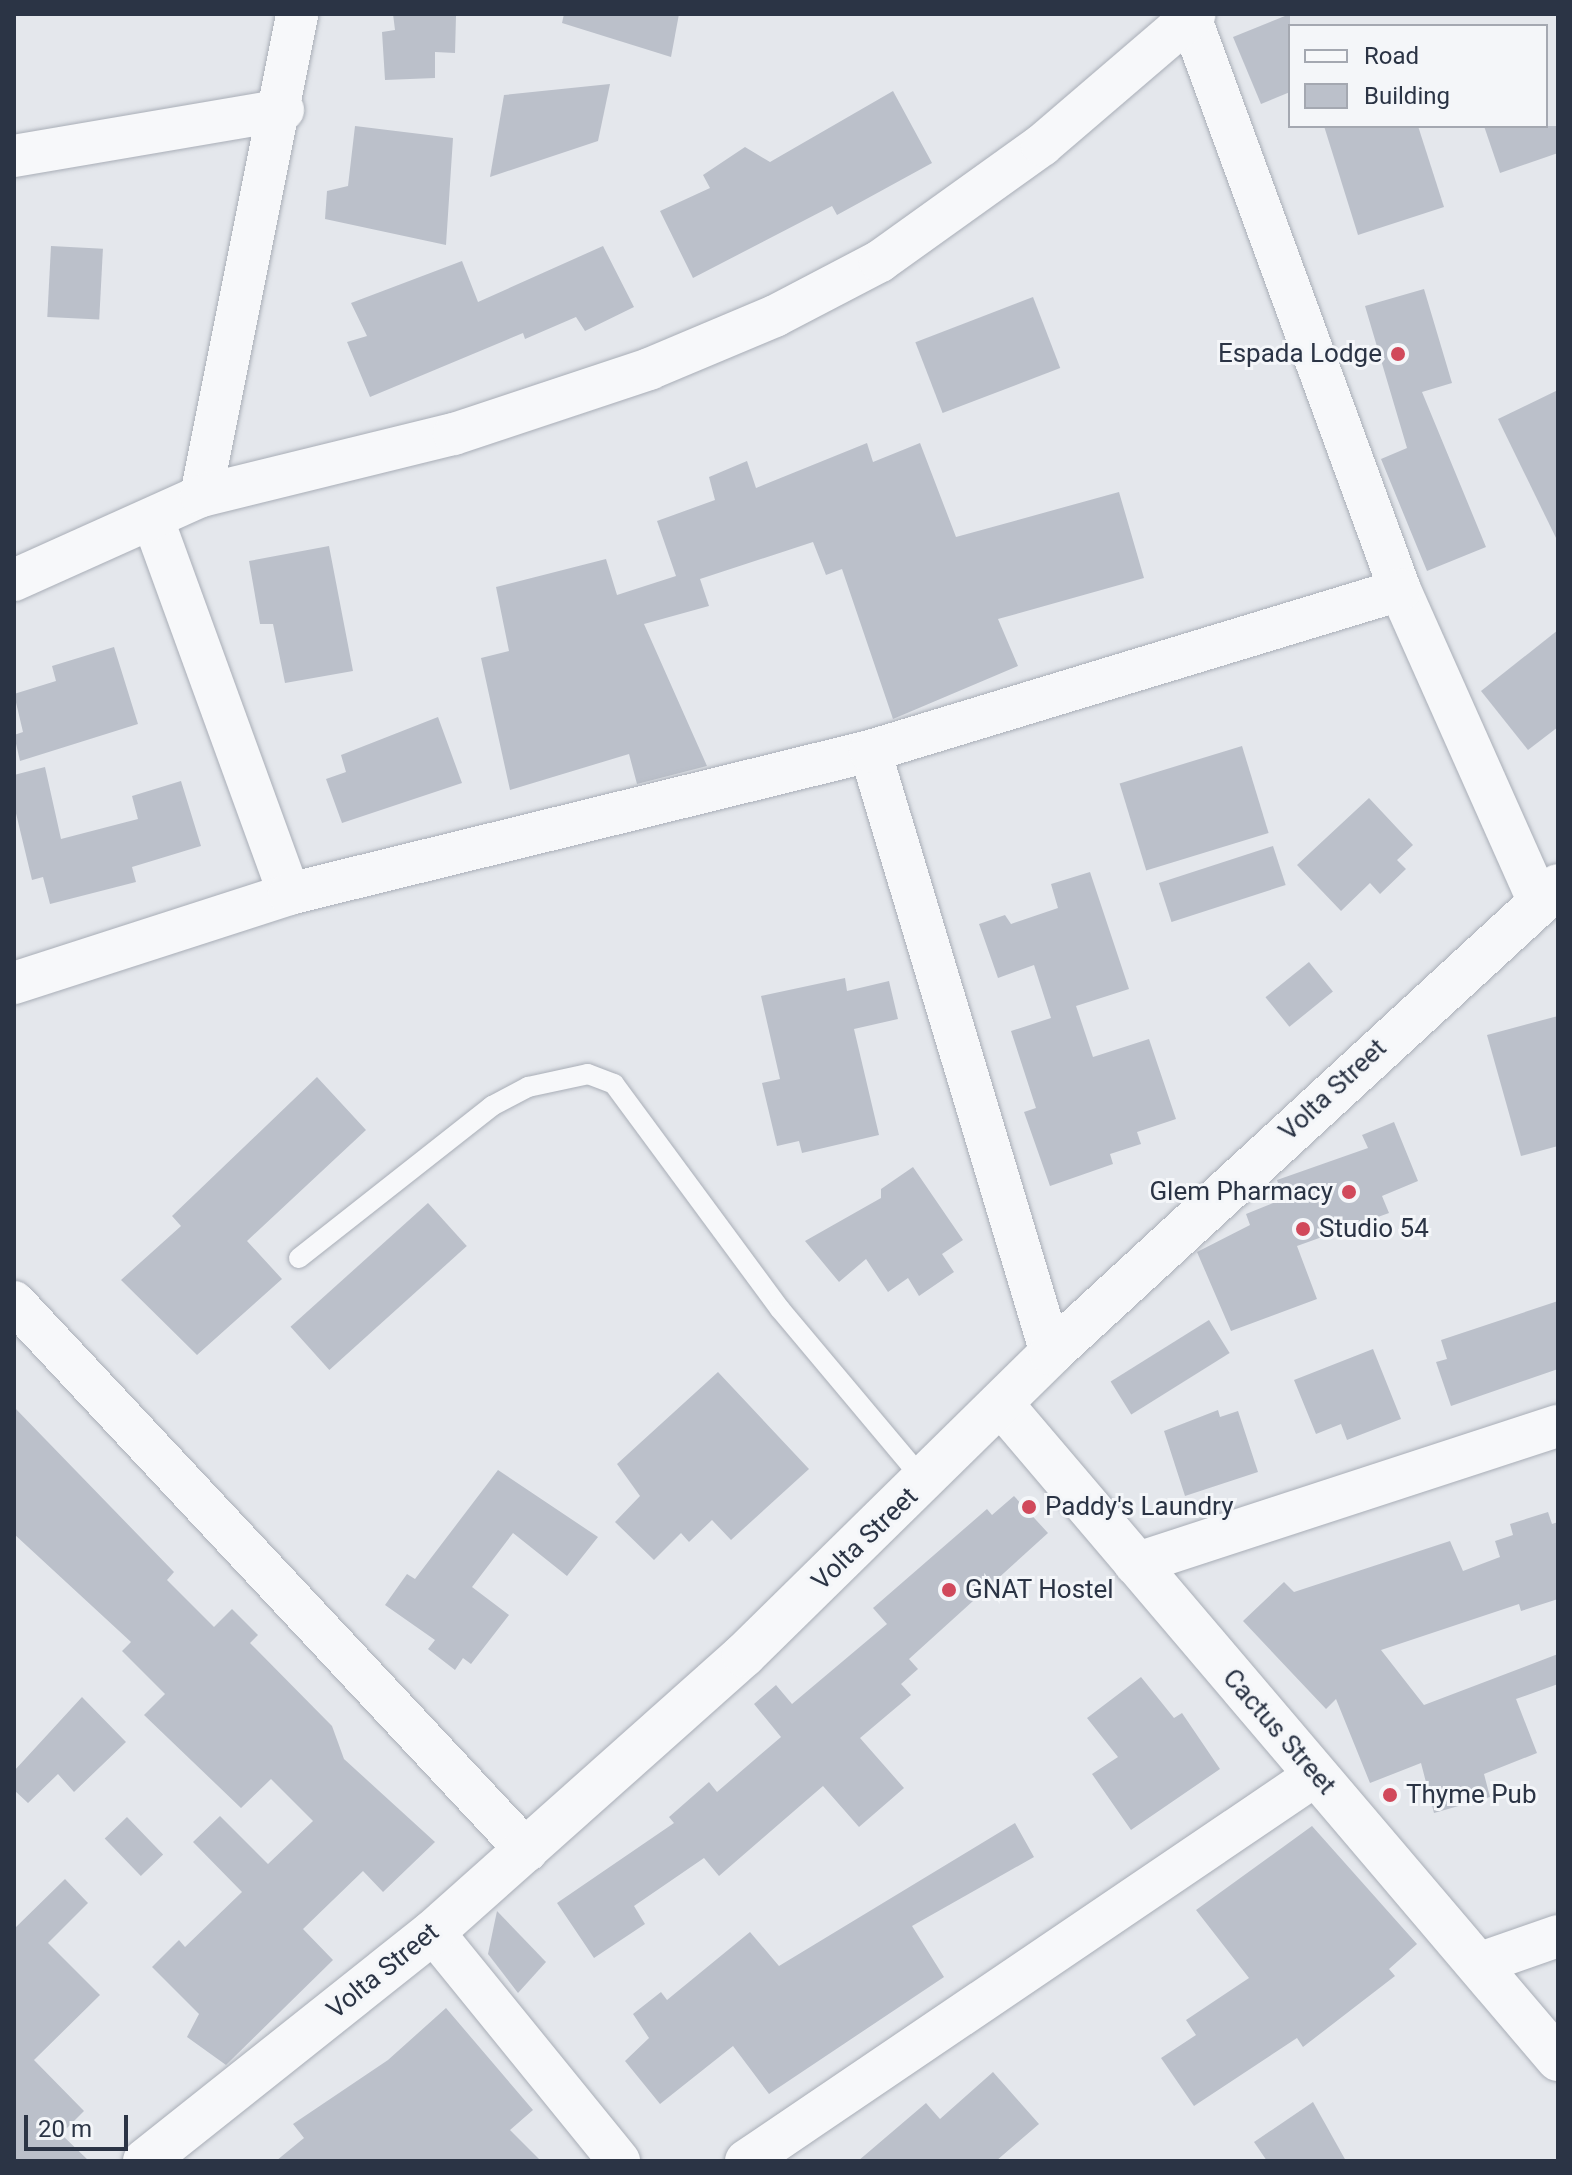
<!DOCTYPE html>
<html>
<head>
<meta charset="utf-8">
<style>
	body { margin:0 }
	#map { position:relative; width:1572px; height:2175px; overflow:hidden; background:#e4e7ec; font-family:Roboto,sans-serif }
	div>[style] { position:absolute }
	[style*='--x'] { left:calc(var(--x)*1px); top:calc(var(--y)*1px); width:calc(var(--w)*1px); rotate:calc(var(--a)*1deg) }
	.building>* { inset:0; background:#bbc0ca; transform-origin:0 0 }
	.roads { filter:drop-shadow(0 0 2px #a9aeb7) drop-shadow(0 0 2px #a9aeb7) }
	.service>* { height:20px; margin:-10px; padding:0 10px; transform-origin:10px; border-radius:10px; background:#f7f8fa }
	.minor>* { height:42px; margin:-21px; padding:0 21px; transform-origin:21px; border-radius:21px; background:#f7f8fa }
	.tertiary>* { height:44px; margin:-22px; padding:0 22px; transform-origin:22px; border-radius:22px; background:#f7f8fa }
	.dots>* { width:22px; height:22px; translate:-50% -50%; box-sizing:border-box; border:4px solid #f4f6f9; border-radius:50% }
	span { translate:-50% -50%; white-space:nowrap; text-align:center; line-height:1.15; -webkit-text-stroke:6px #f4f6f9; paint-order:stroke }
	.poi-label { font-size:26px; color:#2b3445 }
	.right { translate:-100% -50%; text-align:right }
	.left { translate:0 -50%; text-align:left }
	.street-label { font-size:26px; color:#2b3445 }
	.frame { position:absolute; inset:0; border:16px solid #2b3445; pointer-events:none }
	.legend { position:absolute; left:1288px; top:24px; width:260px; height:104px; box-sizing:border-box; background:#f4f6f9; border:2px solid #a4a8b1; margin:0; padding:10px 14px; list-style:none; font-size:24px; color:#2b3445 }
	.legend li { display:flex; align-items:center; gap:16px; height:40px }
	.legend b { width:40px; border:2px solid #a4a8b1 }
	.scale { position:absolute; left:24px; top:2115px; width:104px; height:36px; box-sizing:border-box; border:4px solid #2b3445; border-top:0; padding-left:10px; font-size:24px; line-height:28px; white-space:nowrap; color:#2b3445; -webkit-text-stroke:6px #f4f6f9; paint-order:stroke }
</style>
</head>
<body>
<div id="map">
	<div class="building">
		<div style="clip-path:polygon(393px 14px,456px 16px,455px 53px,435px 52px,435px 78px,385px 80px,382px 32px,395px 30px)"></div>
		<div style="clip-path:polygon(564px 14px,679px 14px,671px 57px,562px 23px)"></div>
		<div style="clip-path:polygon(1290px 14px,1290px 92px,1261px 104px,1233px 37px)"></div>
		<div style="clip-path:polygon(610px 84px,598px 141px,490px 177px,504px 95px)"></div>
		<div style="clip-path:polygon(893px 91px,932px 163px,837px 215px,832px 206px,693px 278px,660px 211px,710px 188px,703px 175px,745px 147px,770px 162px)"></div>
		<div style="clip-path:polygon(355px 126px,453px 138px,446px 245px,325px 219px,327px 191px,348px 186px)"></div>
		<div style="clip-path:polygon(1324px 126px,1418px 126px,1444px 207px,1358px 235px)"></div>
		<div style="clip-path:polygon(1484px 126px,1558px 126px,1558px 153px,1500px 173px)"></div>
		<div style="left:51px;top:246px;width:52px;height:71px;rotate:3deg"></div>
		<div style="clip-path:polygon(603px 246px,634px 307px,585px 331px,576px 317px,525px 339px,523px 333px,370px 397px,347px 342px,367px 336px,351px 303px,462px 261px,478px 302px)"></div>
		<div style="clip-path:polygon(1424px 289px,1452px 383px,1422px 392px,1486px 547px,1427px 571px,1381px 459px,1407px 448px,1365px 306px)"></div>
		<div style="left:1033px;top:297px;width:76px;height:126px;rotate:69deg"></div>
		<div style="clip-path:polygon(1558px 390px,1558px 542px,1498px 419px)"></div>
		<div style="clip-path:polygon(867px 443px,873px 462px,920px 443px,956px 537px,1119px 492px,1144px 578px,998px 619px,1018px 666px,893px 719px,842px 569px,826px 575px,813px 542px,700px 579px,709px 606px,644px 624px,707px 766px,637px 784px,629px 754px,510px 790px,481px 658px,509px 651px,496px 587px,606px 559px,617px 595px,676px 576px,657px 521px,715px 500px,709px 477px,747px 461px,756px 488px)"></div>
		<div style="clip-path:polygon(329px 546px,353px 671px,285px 683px,273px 624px,260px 624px,249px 561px)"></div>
		<div style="clip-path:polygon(1558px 630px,1558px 727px,1528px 750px,1481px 691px)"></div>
		<div style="clip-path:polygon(114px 647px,138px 724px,20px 761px,14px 735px,23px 732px,14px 694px,56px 681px,52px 666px)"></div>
		<div style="clip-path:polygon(438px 717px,462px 783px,342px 823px,326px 779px,346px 772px,341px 755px)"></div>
		<div style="left:1242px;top:746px;width:91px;height:128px;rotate:73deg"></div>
		<div style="clip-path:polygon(45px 767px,61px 839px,138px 819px,132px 796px,181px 781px,201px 846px,132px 867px,136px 882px,50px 904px,43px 877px,32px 880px,14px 805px,14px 775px)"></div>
		<div style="clip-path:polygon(1369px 798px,1413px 845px,1397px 860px,1406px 869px,1380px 894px,1370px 883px,1341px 911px,1297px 865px)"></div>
		<div style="left:1273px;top:846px;width:41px;height:120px;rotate:72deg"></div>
		<div style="clip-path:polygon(1090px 872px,1129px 989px,1076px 1006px,1093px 1057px,1149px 1039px,1176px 1119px,1137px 1132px,1141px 1144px,1110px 1154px,1113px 1164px,1050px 1186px,1024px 1112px,1036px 1108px,1011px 1031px,1051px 1018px,1034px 965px,998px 978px,979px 924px,1005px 915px,1011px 924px,1058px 908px,1051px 884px)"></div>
		<div style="left:1309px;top:962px;width:38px;height:56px;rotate:51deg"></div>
		<div style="clip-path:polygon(845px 978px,847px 991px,889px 981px,898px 1019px,854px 1029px,879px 1135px,802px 1153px,799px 1141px,777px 1146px,762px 1083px,780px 1079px,761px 996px)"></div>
		<div style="clip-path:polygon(1558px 1016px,1558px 1146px,1521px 1156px,1487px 1035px)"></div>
		<div style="clip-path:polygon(317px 1077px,366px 1130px,247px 1241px,282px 1279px,197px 1355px,121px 1280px,181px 1226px,172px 1216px)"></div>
		<div style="clip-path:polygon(1394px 1122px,1418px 1181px,1382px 1196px,1389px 1213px,1297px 1246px,1317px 1299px,1231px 1331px,1197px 1252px,1250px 1225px,1246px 1214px,1283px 1199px,1277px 1180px,1368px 1148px,1362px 1135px)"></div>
		<div style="clip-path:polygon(913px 1167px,963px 1240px,942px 1254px,954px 1272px,919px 1296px,908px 1278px,888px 1292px,866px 1259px,839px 1282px,805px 1241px,881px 1198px,881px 1189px)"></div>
		<div style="left:428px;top:1203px;width:58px;height:185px;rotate:48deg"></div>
		<div style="clip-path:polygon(1558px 1301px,1558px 1369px,1451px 1406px,1436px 1362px,1447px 1359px,1441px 1340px)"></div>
		<div style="left:1209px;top:1320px;width:39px;height:116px;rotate:58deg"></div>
		<div style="clip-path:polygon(1373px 1349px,1401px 1419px,1347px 1440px,1341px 1424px,1316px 1434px,1294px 1380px)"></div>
		<div style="clip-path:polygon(718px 1372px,809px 1469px,731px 1540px,712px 1520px,689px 1542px,681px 1533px,654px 1560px,615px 1522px,640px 1496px,617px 1464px)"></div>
		<div style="clip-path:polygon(14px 1407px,174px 1572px,167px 1580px,214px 1627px,232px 1609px,258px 1635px,250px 1643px,332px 1726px,344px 1759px,435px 1842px,383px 1892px,363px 1871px,303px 1929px,333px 1960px,226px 2065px,187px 2037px,199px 2014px,152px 1967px,179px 1940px,185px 1947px,242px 1892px,193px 1842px,220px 1816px,268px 1864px,313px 1821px,271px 1779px,241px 1808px,144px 1715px,165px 1694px,122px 1651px,131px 1642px,14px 1534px)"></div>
		<div style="clip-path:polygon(1218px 1410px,1220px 1417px,1238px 1411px,1258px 1472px,1185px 1496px,1164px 1431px)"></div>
		<div style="clip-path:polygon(498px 1470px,598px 1537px,567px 1576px,513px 1533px,472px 1587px,509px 1615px,471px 1664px,463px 1658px,455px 1670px,428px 1649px,435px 1640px,385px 1605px,407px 1574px,415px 1579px)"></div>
		<div style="clip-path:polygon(1014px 1496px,1048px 1533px,909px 1659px,918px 1669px,901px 1684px,911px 1695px,860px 1738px,904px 1788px,859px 1827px,823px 1786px,719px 1876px,704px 1858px,634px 1906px,645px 1924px,594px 1958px,557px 1903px,674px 1823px,669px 1817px,709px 1782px,717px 1792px,781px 1737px,754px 1704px,776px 1685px,792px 1704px,887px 1624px,873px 1608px,987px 1509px,992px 1515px)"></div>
		<div style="clip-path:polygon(1548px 1512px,1552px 1524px,1558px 1522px,1558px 1599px,1521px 1611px,1519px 1604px,1381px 1650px,1424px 1705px,1558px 1654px,1558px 1684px,1516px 1699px,1537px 1753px,1484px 1774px,1490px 1797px,1434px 1813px,1421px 1763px,1370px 1783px,1336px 1699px,1326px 1709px,1243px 1621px,1284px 1582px,1294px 1592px,1450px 1541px,1463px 1571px,1500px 1557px,1495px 1541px,1513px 1535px,1510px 1524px)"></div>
		<div style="clip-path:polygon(1141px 1677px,1174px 1718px,1182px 1713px,1220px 1769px,1131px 1830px,1092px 1774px,1118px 1757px,1087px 1718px)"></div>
		<div style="clip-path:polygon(82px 1697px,126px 1742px,74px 1792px,58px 1774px,28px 1803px,14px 1790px,14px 1771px)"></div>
		<div style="left:127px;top:1817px;width:52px;height:31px;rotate:46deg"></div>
		<div style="clip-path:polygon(1015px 1823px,1034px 1857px,912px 1926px,944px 1977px,769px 2094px,733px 2046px,660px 2104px,625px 2061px,649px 2038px,633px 2014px,661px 1992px,667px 2000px,750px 1932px,779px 1966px)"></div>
		<div style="clip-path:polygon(1312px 1826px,1417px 1944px,1389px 1969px,1395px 1976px,1303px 2047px,1297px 2038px,1194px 2106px,1161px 2058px,1196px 2035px,1186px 2020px,1249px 1978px,1196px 1910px)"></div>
		<div style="clip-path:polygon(65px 1879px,88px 1903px,48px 1943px,100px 1995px,34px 2060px,84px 2111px,61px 2134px,89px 2161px,14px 2161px,14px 1929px)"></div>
		<div style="clip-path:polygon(497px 1911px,546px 1962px,518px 1993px,488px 1954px)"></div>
		<div style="clip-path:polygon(446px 2008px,533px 2110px,510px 2130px,541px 2161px,276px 2161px,304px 2138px,293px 2124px,388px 2060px)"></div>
		<div style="clip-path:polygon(993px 2072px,1039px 2124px,996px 2161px,858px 2161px,926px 2103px,940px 2119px)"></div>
		<div style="clip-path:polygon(1313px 2102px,1346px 2161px,1267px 2161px,1254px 2142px)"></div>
	</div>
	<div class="roads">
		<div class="service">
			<div style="--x:299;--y:1258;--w:246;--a:-38.2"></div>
			<div style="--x:492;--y:1106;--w:41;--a:-27.8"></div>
			<div style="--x:528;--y:1087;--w:61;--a:-12.2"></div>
			<div style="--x:588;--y:1074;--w:28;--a:21"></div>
			<div style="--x:614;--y:1084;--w:280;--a:53.6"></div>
			<div style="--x:780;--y:1309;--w:226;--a:50"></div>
		</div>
		<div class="minor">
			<div style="--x:1189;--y:14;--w:613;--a:69.88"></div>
			<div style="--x:1400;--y:590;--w:342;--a:66"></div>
			<div style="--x:14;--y:156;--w:273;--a:-9.7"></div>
			<div style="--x:201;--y:496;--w:491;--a:-78.7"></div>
			<div style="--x:153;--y:520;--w:398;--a:70"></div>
			<div style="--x:14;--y:580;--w:205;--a:-24.2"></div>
			<div style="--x:201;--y:496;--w:260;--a:-13.8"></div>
			<div style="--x:454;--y:434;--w:206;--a:-18.4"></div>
			<div style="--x:649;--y:369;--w:137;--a:-22.8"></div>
			<div style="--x:775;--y:316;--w:119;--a:-27.6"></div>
			<div style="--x:880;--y:261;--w:199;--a:-35.6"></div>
			<div style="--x:1042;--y:145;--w:201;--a:-40.6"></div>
			<div style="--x:870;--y:751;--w:629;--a:73.27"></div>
			<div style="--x:14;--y:983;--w:289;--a:-17.9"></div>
			<div style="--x:289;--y:894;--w:598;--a:-13.83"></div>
			<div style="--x:870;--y:751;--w:554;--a:-16.9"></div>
			<div style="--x:14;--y:1302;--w:751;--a:46.94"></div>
			<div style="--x:1135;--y:1564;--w:445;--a:-18.1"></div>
			<div style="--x:433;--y:1932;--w:295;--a:50.9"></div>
			<div style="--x:1478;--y:1964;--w:85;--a:-19.3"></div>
			<div style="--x:746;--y:2161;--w:688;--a:-34.11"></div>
		</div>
		<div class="tertiary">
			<div style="--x:1001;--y:1404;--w:860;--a:49.62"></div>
			<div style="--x:145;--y:2161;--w:368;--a:-38.5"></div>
			<div style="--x:433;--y:1932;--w:416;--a:-41.7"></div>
			<div style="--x:744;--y:1655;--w:431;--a:-44.5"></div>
			<div style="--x:1051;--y:1353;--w:689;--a:-42.65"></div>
		</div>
	</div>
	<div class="dots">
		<div style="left:1398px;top:354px;background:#d1495b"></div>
		<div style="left:1349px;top:1192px;background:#d1495b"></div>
		<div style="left:1303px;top:1229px;background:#d1495b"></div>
		<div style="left:1029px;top:1507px;background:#d1495b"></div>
		<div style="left:949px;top:1590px;background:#d1495b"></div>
		<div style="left:1390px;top:1795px;background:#d1495b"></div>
	</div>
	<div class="poi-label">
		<span class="right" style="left:1382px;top:354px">Espada Lodge</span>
		<span class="right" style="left:1333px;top:1192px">Glem Pharmacy</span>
		<span class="left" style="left:1319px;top:1229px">Studio 54</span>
		<span class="left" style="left:1045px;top:1507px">Paddy's Laundry</span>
		<span class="left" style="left:965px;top:1590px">GNAT Hostel</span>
		<span class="left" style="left:1406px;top:1795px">Thyme Pub</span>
	</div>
	<div class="street-label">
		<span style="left:1333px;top:1090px;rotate:-43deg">Volta Street</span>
		<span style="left:865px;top:1539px;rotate:-44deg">Volta Street</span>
		<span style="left:1279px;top:1732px;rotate:49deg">Cactus Street</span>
		<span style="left:383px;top:1971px;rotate:-39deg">Volta Street</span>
	</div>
	<div class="frame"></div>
	<ul class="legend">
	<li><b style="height:10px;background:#f7f8fa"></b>Road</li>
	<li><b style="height:22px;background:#bbc0ca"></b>Building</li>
	</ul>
	<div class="scale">20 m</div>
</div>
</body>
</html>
